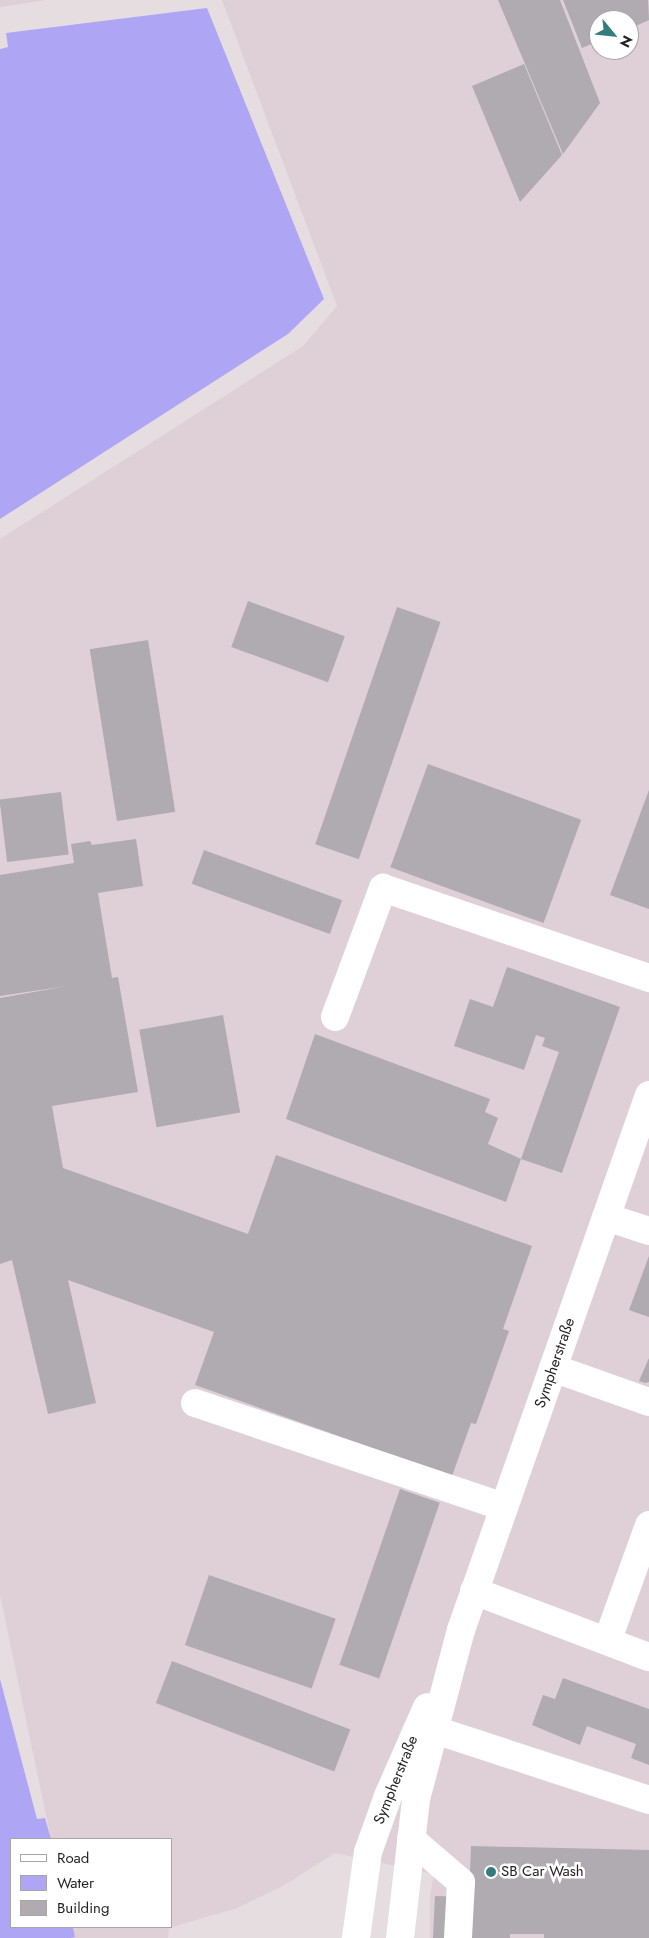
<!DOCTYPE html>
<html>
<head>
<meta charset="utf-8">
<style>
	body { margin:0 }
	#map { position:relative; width:649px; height:1938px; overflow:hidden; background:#e6dde1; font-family:Jost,sans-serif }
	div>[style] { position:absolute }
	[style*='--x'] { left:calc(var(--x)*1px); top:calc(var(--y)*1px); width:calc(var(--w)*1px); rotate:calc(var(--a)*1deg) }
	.built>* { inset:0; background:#dfcfd6 }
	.water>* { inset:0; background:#aea6f5 }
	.building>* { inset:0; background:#b0abb1; transform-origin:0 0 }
	.minor>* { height:28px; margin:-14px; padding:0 14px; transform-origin:14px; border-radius:14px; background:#fff }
	.dots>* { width:14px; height:14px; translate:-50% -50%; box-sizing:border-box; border:2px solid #fff; border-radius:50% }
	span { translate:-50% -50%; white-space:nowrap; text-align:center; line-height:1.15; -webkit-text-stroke:5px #fff; paint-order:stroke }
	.street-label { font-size:15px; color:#221f20 }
	.poi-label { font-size:15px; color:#221f20 }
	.left { translate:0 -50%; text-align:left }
	.legend { position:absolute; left:10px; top:1838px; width:162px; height:90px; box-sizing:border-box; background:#fff; border:1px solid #a7a5a6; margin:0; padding:6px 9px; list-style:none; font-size:15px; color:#221f20 }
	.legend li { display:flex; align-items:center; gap:10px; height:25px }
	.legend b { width:25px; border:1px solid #a7a5a6 }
	.north { position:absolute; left:589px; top:10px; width:50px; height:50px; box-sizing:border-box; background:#fff; border:1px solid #a7a5a6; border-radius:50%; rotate:118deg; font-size:14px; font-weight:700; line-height:20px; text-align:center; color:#221f20 }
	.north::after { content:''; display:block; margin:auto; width:18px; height:22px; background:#347d7e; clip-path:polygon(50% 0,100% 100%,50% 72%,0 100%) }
</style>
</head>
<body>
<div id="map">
	<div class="built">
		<div style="clip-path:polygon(0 0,46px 0,0 7px)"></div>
		<div style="clip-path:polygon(evenodd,222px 0,649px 0,649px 1938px,430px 1938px,430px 1895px,434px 1874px,335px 1853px,283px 1886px,237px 1908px,169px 1928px,168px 1938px,71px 1938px,75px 1937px,73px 1927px,171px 1927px,171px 1839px,51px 1839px,0 1595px,0 539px,303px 346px,337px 306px,222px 0,599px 20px,629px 20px,629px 50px,599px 50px,599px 20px)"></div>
	</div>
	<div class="water">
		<div style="clip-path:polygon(207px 8px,324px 299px,288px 334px,0 519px,0 49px,8px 47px,6px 33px)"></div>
		<div style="clip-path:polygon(0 1679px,37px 1819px,45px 1818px,51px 1839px,11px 1839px,11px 1927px,73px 1927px,75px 1937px,71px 1938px,0 1938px)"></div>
	</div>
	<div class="building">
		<div style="clip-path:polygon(498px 0,560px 0,600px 103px,563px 154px)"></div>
		<div style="clip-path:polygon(563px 0,648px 0,649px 20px,629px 29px,629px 20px,599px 20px,599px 41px,582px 48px)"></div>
		<div style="clip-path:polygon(524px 64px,562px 155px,520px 202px,472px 86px)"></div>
		<div style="left:248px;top:601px;width:103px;height:49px;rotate:20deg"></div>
		<div style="left:397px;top:607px;width:46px;height:251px;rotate:19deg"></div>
		<div style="left:148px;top:640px;width:174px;height:59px;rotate:81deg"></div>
		<div style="left:428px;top:764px;width:163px;height:110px;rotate:20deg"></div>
		<div style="clip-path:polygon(649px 790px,649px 909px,610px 895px)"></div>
		<div style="left:61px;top:792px;width:63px;height:62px;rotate:83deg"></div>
		<div style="clip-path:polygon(136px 839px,143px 886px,98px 893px,112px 978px,118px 977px,138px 1092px,52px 1106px,63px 1168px,248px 1234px,276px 1155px,532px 1246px,503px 1329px,509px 1331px,476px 1424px,471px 1423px,452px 1476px,195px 1385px,214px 1332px,68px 1280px,96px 1403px,48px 1414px,12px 1260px,0 1264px,0 998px,67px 986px,0 996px,0 875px,74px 863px,71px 844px,90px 841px,92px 845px)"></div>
		<div style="left:204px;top:850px;width:147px;height:36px;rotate:20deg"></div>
		<div style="clip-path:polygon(507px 967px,620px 1007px,562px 1173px,521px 1159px,559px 1052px,542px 1046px,545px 1038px,536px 1035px,524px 1070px,454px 1046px,470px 999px,493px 1007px)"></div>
		<div style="left:223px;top:1015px;width:99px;height:85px;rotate:80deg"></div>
		<div style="clip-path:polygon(315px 1034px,490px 1099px,485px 1112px,498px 1118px,488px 1144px,521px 1159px,506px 1202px,286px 1119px)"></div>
		<div style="clip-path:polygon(649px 1256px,649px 1317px,629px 1310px)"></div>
		<div style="clip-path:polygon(649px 1358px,649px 1382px,645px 1383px,639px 1381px)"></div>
		<div style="left:400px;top:1489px;width:42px;height:186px;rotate:19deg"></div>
		<div style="left:209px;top:1575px;width:134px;height:74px;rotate:19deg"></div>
		<div style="left:172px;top:1661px;width:191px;height:45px;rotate:21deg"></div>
		<div style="clip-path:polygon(563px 1678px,649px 1709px,649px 1765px,631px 1758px,636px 1744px,587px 1726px,580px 1745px,532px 1725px,543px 1695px,555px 1699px)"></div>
		<div style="clip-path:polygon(471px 1846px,649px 1850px,649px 1938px,544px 1938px,544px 1934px,510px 1934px,510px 1938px,433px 1938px,435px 1896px,469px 1897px)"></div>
	</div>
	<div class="minor">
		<div style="--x:335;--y:1017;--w:138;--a:-69.6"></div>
		<div style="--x:383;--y:888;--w:281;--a:18.7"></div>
		<div style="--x:606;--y:1217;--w:45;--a:18"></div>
		<div style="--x:553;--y:1368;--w:102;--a:19.5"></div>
		<div style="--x:195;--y:1403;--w:326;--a:18.6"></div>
		<div style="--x:474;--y:1591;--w:187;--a:20.7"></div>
		<div style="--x:608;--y:1639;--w:121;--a:-70.2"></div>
		<div style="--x:435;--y:1730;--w:225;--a:18.1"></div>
		<div style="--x:411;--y:1839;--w:66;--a:40.7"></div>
		<div style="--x:461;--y:1882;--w:56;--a:93.1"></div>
		<div style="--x:356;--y:1938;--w:87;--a:-82.1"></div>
		<div style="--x:368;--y:1852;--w:59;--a:-70.3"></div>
		<div style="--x:388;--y:1796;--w:97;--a:-66.3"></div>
		<div style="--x:400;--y:1938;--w:140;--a:-83.4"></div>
		<div style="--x:416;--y:1799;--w:175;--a:-75.1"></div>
		<div style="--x:461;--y:1630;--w:567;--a:-70.64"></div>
	</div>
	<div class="dots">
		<div style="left:491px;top:1872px;background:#347d7e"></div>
	</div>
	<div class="street-label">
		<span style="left:555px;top:1363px;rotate:-71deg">Sympherstraße</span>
		<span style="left:396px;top:1780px;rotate:-68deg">Sympherstraße</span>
	</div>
	<div class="poi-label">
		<span class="left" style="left:501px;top:1872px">SB Car Wash</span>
	</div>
	<ul class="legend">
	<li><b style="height:6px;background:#fff"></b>Road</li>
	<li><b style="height:14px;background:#aea6f5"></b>Water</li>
	<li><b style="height:14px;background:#b0abb1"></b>Building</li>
	</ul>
	<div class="north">N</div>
</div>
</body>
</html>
